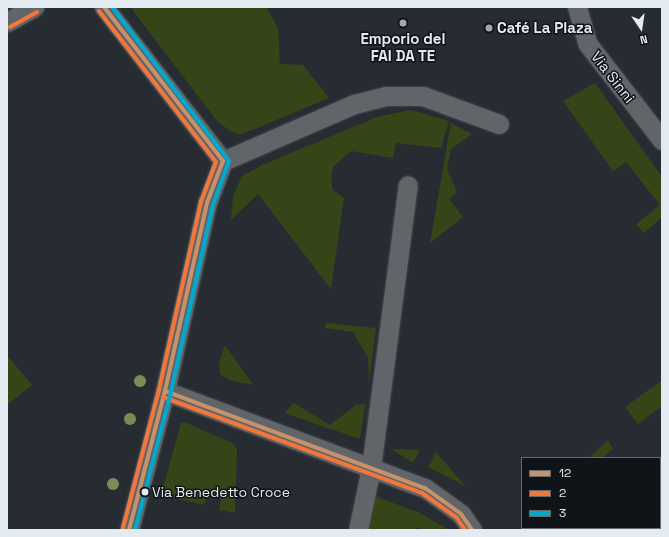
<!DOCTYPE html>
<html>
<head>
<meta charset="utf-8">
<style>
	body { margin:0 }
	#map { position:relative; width:669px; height:537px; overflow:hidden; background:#262c32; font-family:"Space Grotesk",sans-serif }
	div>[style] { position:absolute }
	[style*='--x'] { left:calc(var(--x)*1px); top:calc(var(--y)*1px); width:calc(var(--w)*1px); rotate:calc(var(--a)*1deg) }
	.green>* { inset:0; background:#364518 }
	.roads { filter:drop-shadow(0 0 1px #43484c) drop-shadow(0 0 1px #43484c) }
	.street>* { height:19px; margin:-9.5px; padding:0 9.5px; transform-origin:9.5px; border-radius:9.5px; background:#61656a }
	.bus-1>* { height:4px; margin:-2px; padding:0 2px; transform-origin:2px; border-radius:2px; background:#c7916a }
	.bus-2>* { height:4px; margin:-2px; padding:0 2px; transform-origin:2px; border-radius:2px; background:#f5763a }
	.bus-3>* { height:4px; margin:-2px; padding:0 2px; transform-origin:2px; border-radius:2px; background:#00a9ce }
	.trees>* { width:12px; height:12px; margin:-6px; border-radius:50%; background:#778d54 }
	.dots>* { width:11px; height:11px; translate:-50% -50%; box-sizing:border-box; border:2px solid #101418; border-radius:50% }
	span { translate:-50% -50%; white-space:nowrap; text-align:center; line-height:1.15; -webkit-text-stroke:3px #101418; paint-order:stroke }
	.bus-label { font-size:14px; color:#e4eaf1 }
	.left { translate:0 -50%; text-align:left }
	.poi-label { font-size:15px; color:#e4eaf1; font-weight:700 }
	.street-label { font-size:15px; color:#e4eaf1 }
	.frame { position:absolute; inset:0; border:8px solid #e4eaf1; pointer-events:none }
	.legend { position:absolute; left:521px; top:457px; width:140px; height:72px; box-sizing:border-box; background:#101418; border:1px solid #656a6f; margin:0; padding:5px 7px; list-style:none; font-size:12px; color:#e4eaf1 }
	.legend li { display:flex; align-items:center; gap:8px; height:20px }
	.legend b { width:20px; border:1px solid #656a6f }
	.north { position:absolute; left:621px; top:8px; width:40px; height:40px; -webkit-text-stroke:3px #101418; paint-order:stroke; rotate:167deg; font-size:11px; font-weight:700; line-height:16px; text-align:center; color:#e4eaf1 }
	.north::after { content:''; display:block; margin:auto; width:14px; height:18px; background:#e4eaf1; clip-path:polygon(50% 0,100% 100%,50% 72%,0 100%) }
</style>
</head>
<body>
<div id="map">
	<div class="green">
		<div style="clip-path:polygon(132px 7px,266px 7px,278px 28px,280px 64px,303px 65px,329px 98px,240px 135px,230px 131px,217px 121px,134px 12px)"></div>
		<div style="clip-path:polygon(595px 83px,662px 177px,662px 217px,644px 233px,636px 224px,660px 205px,626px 162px,613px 171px,563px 101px)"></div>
		<div style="clip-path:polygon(411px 110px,449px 121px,441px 148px,396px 143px,393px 158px,351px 151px,333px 167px,331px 179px,333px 190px,344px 198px,331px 289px,258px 194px,231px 220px,233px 196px,242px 176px,262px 165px,377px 117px)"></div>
		<div style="clip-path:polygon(451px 123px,472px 134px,451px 149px,447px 169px,457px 192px,449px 199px,463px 217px,430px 243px)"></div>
		<div style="clip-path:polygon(326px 323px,376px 328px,369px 384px,368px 358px,353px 332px,325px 328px)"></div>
		<div style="clip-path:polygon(225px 345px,253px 385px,230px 380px,220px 374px,219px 362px)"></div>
		<div style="clip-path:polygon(7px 355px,32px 385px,7px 405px)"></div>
		<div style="clip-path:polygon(662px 380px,662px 406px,638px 424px,625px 407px)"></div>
		<div style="clip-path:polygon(294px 403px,330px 425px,356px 405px,365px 404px,360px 439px,284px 413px)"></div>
		<div style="clip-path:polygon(181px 423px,187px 423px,232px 443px,237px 449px,235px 513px,219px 510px,221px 498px,208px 495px,204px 505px,161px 495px)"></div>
		<div style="clip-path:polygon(608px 440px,613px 449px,602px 458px,589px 458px)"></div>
		<div style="clip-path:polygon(391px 449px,420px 450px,413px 463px)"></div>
		<div style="clip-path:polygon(436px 452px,465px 486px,428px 467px)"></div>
		<div style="clip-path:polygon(662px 475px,662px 530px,584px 530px,582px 528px,660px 528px)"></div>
		<div style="clip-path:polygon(372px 495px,420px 513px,449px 530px,421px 530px,420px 527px,411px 530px,365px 530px)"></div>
	</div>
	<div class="roads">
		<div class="street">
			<div style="--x:104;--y:7;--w:195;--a:52.3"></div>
			<div style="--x:223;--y:161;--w:45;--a:110.9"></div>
			<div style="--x:207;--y:203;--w:193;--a:102.6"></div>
			<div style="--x:165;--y:391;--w:144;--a:104.5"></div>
			<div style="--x:577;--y:7;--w:37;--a:74"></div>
			<div style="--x:587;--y:43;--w:123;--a:52.3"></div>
			<div style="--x:7;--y:22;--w:31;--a:-29"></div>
			<div style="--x:223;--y:161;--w:143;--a:-23.5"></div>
			<div style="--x:354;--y:104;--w:33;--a:-14"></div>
			<div style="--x:386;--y:96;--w:37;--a:0"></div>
			<div style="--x:423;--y:96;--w:81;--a:20.2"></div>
			<div style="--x:165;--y:391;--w:278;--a:20.5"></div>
			<div style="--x:425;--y:488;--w:44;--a:35.8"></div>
			<div style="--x:461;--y:514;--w:19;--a:55"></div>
			<div style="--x:358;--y:530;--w:63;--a:-78.2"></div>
			<div style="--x:371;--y:468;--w:285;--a:-82.6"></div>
		</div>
	</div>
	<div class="bus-1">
		<div style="--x:104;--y:7;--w:195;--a:52.3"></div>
		<div style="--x:223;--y:161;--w:45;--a:110.9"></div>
		<div style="--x:207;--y:203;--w:193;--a:102.6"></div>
		<div style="--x:165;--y:391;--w:144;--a:104.5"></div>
		<div style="--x:165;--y:391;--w:278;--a:20.5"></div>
		<div style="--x:425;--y:488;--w:44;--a:35.8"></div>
		<div style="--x:461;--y:514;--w:19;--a:55"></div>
	</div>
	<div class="bus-2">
		<div style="--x:99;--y:11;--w:191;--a:52.2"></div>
		<div style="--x:216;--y:162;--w:43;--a:110.6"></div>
		<div style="--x:201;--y:202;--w:193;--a:102.6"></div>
		<div style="--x:159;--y:390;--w:143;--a:104.6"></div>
		<div style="--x:10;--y:27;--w:31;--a:-29"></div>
		<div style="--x:163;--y:397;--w:276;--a:20.3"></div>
		<div style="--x:422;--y:493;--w:43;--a:35.5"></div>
		<div style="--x:457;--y:518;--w:14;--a:56"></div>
	</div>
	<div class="bus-3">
		<div style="--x:112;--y:7;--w:193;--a:52.8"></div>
		<div style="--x:229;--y:161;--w:47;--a:110"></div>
		<div style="--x:213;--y:205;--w:192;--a:102.7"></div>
		<div style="--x:171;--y:392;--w:143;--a:104.6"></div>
	</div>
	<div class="trees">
		<div style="left:140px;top:381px"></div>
		<div style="left:130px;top:419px"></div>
		<div style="left:113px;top:484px"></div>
	</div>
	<div class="dots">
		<div style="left:403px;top:23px;background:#a2a8ae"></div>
		<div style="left:489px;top:28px;background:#a2a8ae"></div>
		<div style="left:145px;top:492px;background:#e4eaf1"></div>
	</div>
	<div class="bus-label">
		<span class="left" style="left:152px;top:492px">Via Benedetto Croce</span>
	</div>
	<div class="poi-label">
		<span class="left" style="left:497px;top:28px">Café La Plaza</span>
		<span style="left:403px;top:47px">Emporio del<br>FAI DA TE</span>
	</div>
	<div class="street-label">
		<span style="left:613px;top:77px;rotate:52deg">Via Sinni</span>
	</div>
	<div class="frame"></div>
	<ul class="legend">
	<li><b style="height:5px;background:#c7916a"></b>12</li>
	<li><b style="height:5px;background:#f5763a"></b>2</li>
	<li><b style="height:5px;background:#00a9ce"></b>3</li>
	</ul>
	<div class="north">N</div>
</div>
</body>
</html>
